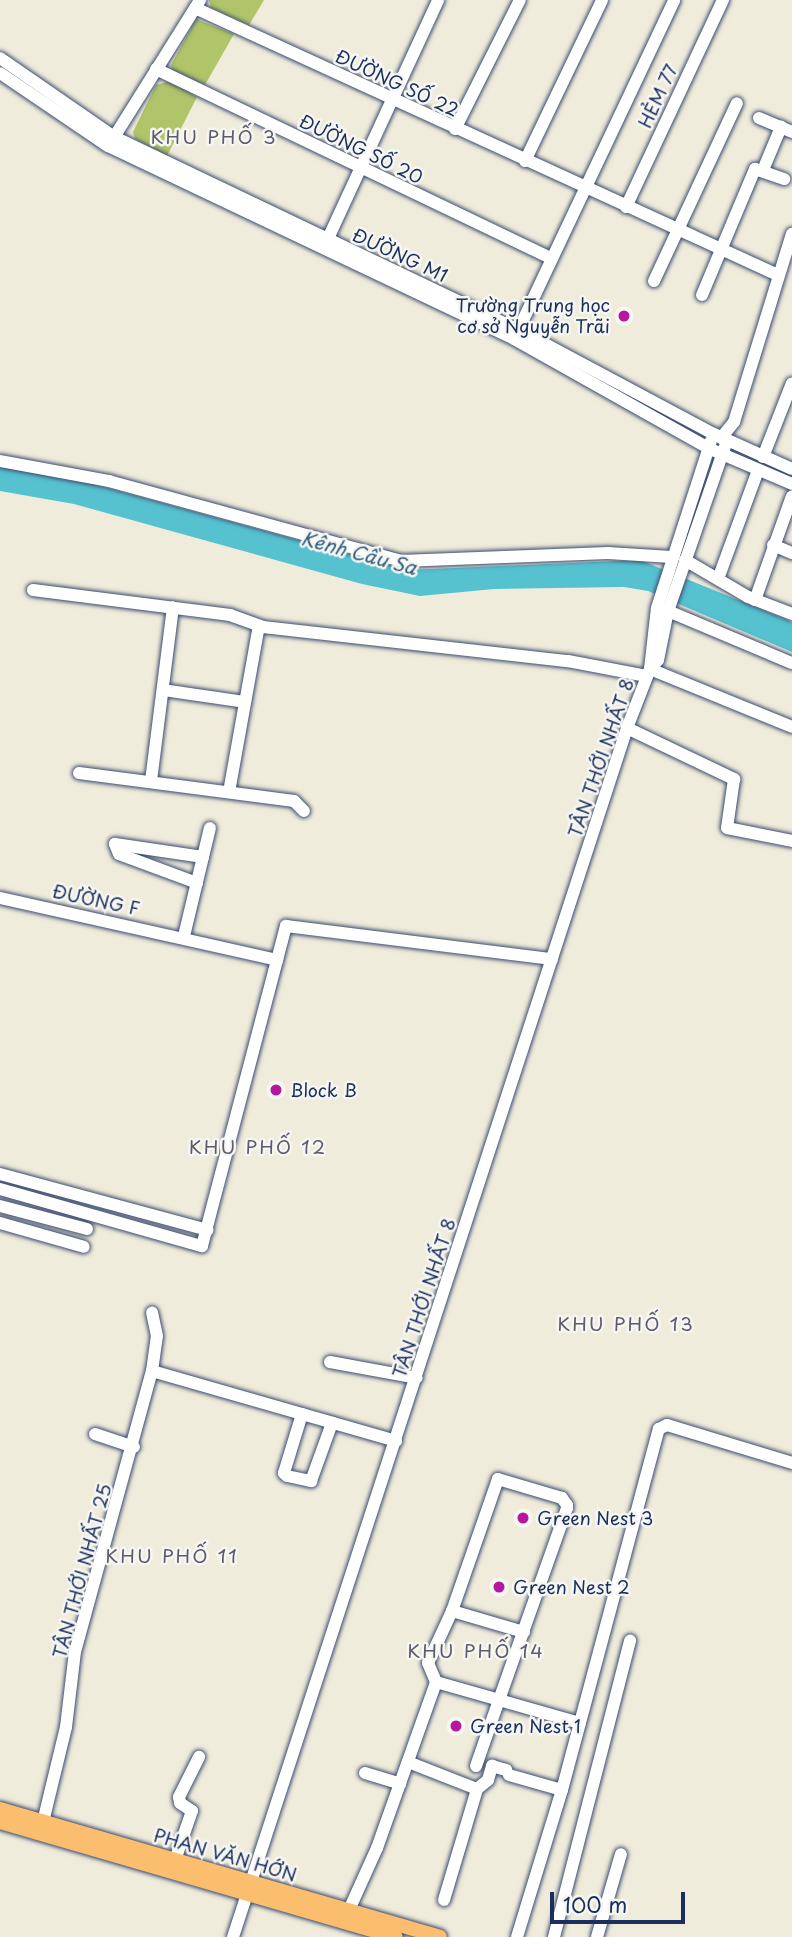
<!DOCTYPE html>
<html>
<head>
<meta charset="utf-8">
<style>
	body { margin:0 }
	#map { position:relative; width:792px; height:1937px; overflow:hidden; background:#f0ecdb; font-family:"Playpen Sans",sans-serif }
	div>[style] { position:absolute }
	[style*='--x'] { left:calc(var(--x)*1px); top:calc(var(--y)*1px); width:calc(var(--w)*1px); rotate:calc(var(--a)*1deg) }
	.green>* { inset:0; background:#b0c569 }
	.water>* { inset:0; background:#56c2d0 }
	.roads { filter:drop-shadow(0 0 2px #3b4b71) drop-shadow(0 0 2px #3b4b71) }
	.minor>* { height:12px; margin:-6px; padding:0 6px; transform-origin:6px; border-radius:6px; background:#fff }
	.major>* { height:14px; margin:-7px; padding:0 7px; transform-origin:7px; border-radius:7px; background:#fbbe6e }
	.dots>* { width:19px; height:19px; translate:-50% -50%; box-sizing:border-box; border:4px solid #f6f6f2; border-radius:50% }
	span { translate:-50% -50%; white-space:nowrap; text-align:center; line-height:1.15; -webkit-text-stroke:5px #f6f6f2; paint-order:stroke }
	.street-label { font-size:18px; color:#1b2f5e }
	.poi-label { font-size:18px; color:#1b2f5e }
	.right { translate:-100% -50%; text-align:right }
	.left { translate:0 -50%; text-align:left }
	.neighbourhood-label { font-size:19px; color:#5e5b6d; letter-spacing:2px }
	.water-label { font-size:19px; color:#2d5b80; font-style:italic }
	.scale { position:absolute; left:550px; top:1892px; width:135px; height:32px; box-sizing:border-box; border:4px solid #1b2f5e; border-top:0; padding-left:9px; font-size:21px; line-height:24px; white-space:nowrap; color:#1b2f5e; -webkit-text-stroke:5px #f6f6f2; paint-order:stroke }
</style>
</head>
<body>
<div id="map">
	<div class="green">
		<div style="clip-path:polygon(209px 0,264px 0,249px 25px,211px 8px)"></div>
		<div style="clip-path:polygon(196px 19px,234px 34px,205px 85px,172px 72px,171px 65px)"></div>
		<div style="clip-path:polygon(170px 81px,197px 97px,167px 156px,135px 139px,133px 132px,156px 85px)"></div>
	</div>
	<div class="water">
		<div style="clip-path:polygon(0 466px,60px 475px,408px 570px,640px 560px,792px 622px,792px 652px,648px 591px,624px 587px,494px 589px,420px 596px,362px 584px,74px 504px,0 491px)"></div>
	</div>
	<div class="roads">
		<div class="minor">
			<div style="--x:195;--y:8;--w:641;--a:24.61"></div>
			<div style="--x:0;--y:58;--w:139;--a:34.7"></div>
			<div style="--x:114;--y:137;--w:449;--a:25.5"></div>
			<div style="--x:519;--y:330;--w:221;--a:28.1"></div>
			<div style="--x:714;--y:434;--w:85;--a:24.2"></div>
			<div style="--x:156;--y:69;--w:439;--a:25.6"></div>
			<div style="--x:0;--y:73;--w:130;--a:34.1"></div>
			<div style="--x:108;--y:146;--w:450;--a:25.4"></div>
			<div style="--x:514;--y:339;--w:223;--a:29.3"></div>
			<div style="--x:708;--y:448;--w:91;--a:23.2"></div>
			<div style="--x:759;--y:118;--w:36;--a:23"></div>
			<div style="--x:455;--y:129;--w:144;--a:-63.3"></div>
			<div style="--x:111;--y:142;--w:168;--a:-57.9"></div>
			<div style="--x:525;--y:161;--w:178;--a:-64.4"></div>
			<div style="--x:763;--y:170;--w:47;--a:-67.3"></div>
			<div style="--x:626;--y:207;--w:229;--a:-64.9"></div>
			<div style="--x:325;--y:245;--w:270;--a:-65.2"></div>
			<div style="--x:654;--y:281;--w:196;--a:-65"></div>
			<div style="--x:702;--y:295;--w:137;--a:-67.2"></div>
			<div style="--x:755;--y:169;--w:31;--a:19"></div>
			<div style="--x:516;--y:335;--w:370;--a:-64.7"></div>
			<div style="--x:721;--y:438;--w:21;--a:-51"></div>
			<div style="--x:734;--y:422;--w:197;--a:-72.9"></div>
			<div style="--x:763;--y:457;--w:79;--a:-68.6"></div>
			<div style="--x:0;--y:461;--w:111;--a:10.4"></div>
			<div style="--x:109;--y:481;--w:303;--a:15.3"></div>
			<div style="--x:401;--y:561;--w:207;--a:-2.2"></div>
			<div style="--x:608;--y:553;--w:63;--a:3.6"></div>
			<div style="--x:773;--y:545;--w:21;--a:23"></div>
			<div style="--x:685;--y:560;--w:73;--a:30.4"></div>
			<div style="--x:748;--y:597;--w:47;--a:21.1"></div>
			<div style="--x:718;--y:579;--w:116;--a:-69.8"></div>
			<div style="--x:33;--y:590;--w:199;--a:7.2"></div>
			<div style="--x:230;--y:615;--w:35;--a:20"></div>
			<div style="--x:263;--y:627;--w:307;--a:6.4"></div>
			<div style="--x:568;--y:661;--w:80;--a:10.8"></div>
			<div style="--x:755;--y:600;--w:110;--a:-70.4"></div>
			<div style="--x:668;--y:611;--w:134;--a:22.8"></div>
			<div style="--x:650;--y:669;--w:61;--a:-83.5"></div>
			<div style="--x:657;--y:608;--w:176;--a:-72.1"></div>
			<div style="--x:650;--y:669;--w:153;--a:22.2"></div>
			<div style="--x:163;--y:690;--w:83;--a:8.3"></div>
			<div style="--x:627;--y:728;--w:119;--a:25.5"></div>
			<div style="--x:734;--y:779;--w:49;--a:98.1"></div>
			<div style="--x:727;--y:828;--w:66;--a:11.3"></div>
			<div style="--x:79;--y:773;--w:217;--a:7.4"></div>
			<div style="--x:294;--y:801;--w:14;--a:45"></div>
			<div style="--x:151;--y:781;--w:175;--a:-82.8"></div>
			<div style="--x:229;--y:792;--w:169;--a:-79.8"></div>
			<div style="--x:197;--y:883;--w:83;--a:-159.6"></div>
			<div style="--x:119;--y:854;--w:11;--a:-112"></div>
			<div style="--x:115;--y:844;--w:89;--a:8.4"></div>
			<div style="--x:0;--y:898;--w:284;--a:12.6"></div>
			<div style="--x:184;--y:936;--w:111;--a:-76.5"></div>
			<div style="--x:0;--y:1174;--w:215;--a:15.1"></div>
			<div style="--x:0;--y:1189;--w:210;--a:15.8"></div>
			<div style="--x:202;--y:1246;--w:331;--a:-75.3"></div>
			<div style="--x:286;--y:926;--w:268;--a:7.1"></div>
			<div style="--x:0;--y:1206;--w:90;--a:14.8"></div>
			<div style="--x:0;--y:1223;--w:87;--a:15.9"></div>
			<div style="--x:330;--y:1362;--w:88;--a:10.4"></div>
			<div style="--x:152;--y:1371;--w:254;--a:16"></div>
			<div style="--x:302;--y:1414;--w:62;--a:107"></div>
			<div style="--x:284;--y:1473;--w:4;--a:45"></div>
			<div style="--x:287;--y:1476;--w:25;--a:12"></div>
			<div style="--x:311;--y:1481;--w:62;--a:-70.1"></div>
			<div style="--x:95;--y:1434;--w:41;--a:18.4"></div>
			<div style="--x:452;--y:1611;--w:75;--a:16.3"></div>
			<div style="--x:408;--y:1762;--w:74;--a:21.4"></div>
			<div style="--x:477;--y:1789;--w:14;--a:-39"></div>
			<div style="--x:488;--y:1780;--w:15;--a:-74"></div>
			<div style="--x:492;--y:1766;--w:15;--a:16"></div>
			<div style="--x:476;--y:1766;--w:70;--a:-70.8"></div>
			<div style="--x:499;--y:1700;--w:204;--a:-70.5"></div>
			<div style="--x:567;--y:1508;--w:3;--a:-90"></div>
			<div style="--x:567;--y:1505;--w:9;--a:-126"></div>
			<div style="--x:562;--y:1498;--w:67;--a:-163.5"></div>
			<div style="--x:498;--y:1479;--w:140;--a:109.2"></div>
			<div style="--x:452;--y:1611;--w:57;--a:114.8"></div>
			<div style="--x:428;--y:1663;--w:21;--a:67"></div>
			<div style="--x:436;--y:1682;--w:66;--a:15.9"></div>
			<div style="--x:499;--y:1700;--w:84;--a:15.9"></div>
			<div style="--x:365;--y:1773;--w:37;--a:17"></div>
			<div style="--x:509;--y:1775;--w:55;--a:15.8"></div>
			<div style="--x:43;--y:1822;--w:98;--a:-76.4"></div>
			<div style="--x:66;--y:1727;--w:76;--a:-83.2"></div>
			<div style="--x:75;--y:1652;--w:291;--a:-74.7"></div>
			<div style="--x:152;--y:1371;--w:35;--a:-82"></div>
			<div style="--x:157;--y:1336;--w:24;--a:-102"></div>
			<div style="--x:175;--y:1860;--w:52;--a:-70.9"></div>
			<div style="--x:192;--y:1811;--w:14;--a:-146"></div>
			<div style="--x:180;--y:1803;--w:6;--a:-99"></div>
			<div style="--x:179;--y:1797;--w:45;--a:-63.4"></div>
			<div style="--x:444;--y:1900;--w:116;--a:-73.4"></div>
			<div style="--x:349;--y:1910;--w:68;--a:-65.7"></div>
			<div style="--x:377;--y:1848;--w:176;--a:-70.4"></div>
			<div style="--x:233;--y:1937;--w:1272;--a:-71.95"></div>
			<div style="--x:627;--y:728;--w:63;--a:-68.7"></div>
			<div style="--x:650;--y:669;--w:12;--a:-48"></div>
			<div style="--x:658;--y:660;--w:50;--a:-78.5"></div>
			<div style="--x:668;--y:611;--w:180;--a:-70.9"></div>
			<div style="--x:517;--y:1937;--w:154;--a:-73"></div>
			<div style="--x:562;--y:1790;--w:374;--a:-75"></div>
			<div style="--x:659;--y:1429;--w:9;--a:-27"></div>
			<div style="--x:667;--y:1425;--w:131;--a:16.9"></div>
			<div style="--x:554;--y:1937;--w:306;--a:-75.6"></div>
			<div style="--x:597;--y:1937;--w:86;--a:-73.9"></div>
		</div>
		<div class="major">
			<div style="--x:0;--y:1809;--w:458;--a:16.2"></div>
			<div style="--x:0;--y:1822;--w:412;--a:16.2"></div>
		</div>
	</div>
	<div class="dots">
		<div style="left:624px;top:316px;background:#b5179e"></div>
		<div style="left:276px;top:1090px;background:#b5179e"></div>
		<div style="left:523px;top:1518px;background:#b5179e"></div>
		<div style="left:499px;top:1587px;background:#b5179e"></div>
		<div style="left:456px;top:1726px;background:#b5179e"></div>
	</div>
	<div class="street-label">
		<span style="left:397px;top:83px;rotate:25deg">ĐƯỜNG SỐ 22</span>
		<span style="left:658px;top:96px;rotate:-65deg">HẺM 77</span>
		<span style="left:361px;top:149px;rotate:26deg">ĐƯỜNG SỐ 20</span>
		<span style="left:400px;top:255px;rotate:25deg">ĐƯỜNG M1</span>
		<span style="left:601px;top:758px;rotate:-71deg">TÂN THỚI NHẤT 8</span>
		<span style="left:96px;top:900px;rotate:12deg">ĐƯỜNG F</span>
		<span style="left:424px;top:1298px;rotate:-72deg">TÂN THỚI NHẤT 8</span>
		<span style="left:82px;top:1571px;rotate:-75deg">TÂN THỚI NHẤT 25</span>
		<span style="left:225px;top:1855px;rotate:16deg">PHAN VĂN HỚN</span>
	</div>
	<div class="poi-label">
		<span class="right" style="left:610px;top:316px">Trường Trung học<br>cơ sở Nguyễn Trãi</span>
		<span class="left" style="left:290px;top:1090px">Block B</span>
		<span class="left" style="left:537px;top:1518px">Green Nest 3</span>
		<span class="left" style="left:513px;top:1587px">Green Nest 2</span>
		<span class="left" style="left:470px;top:1726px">Green Nest 1</span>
	</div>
	<div class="neighbourhood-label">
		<span style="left:214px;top:137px">KHU PHỐ 3</span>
		<span style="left:258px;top:1147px">KHU PHỐ 12</span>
		<span style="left:626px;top:1324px">KHU PHỐ 13</span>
		<span style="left:172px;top:1556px">KHU PHỐ 11</span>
		<span style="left:476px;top:1651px">KHU PHỐ 14</span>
	</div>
	<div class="water-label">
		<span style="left:359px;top:553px;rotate:15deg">Kênh Cầu Sa</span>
	</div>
	<div class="scale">100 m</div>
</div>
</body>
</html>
